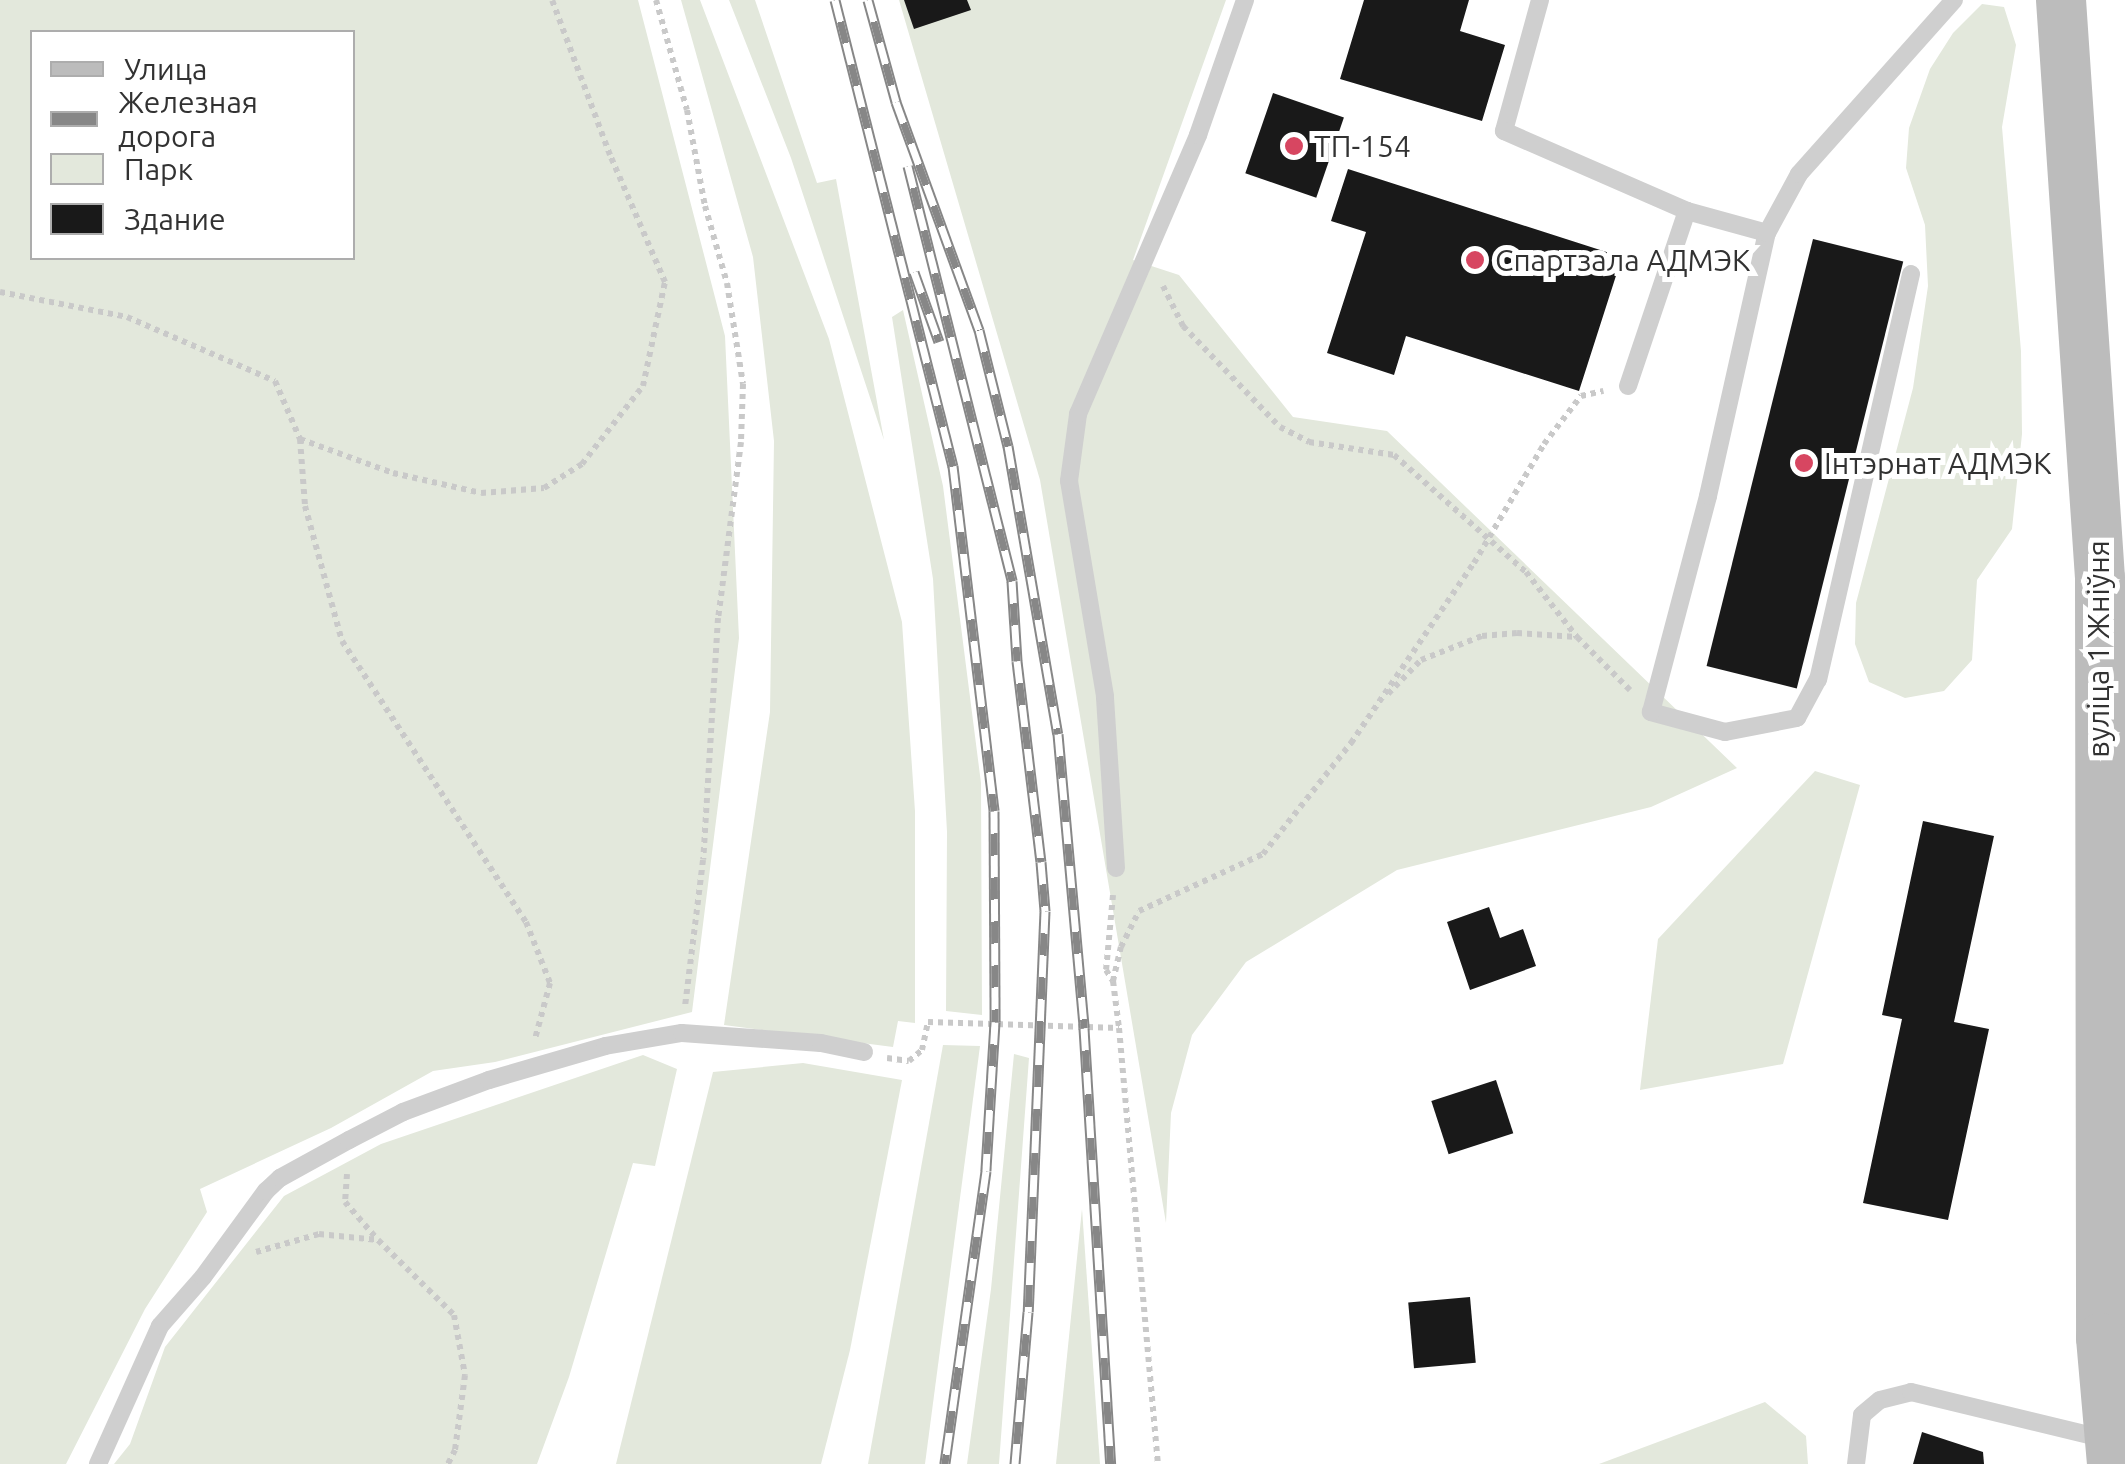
<!DOCTYPE html>
<html>
<head>
<meta charset="utf-8">
<style>
	body { margin:0 }
	#map { position:relative; width:2125px; height:1464px; overflow:hidden; background:#fff; font-family:Ubuntu,sans-serif }
	div>[style] { position:absolute }
	[style*='--x'] { left:calc(var(--x)*1px); top:calc(var(--y)*1px); width:calc(var(--w)*1px); rotate:calc(var(--a)*1deg) }
	.green>* { inset:0; background:#e3e8dc }
	.building>* { inset:0; background:#191919; transform-origin:0 0 }
	.path>* { height:6px; margin-top:-3px; transform-origin:0; background:repeating-linear-gradient(90deg,#c9c9c9 0 5px,transparent 0 10px) }
	.lane>* { height:18px; margin:-9px; padding:0 9px; transform-origin:9px; border-radius:9px; background:#cfcfcf }
	.secondary>* { height:50px; margin:-25px; padding:0 25px; transform-origin:25px; border-radius:25px; background:#bcbcbc }
	.rail>* { height:11px; margin-top:-5.5px; transform-origin:0; background:repeating-linear-gradient(90deg,#fff 0 22px,#878787 0 44px); box-sizing:border-box; border-block:2px solid #878787 }
	.dots>* { width:28px; height:28px; translate:-50% -50%; box-sizing:border-box; border:5px solid #fff; border-radius:50% }
	span { translate:-50% -50%; white-space:nowrap; text-align:center; line-height:1.15; -webkit-text-stroke:10px #fff; paint-order:stroke }
	.poi-label { font-size:30px; color:#323232 }
	.left { translate:0 -50%; text-align:left }
	.street-label { font-size:30px; color:#323232 }
	.legend { position:absolute; left:30px; top:30px; width:325px; height:230px; box-sizing:border-box; background:#fff; border:2px solid #adadad; margin:0; padding:12px 18px; list-style:none; font-size:30px; color:#323232 }
	.legend li { display:flex; align-items:center; gap:20px; height:50px }
	.legend b { width:50px; border:2px solid #adadad }
</style>
</head>
<body>
<div id="map">
	<div class="green">
		<div style="clip-path:polygon(evenodd,0 0,638px 0,725px 336px,739px 638px,692px 1012px,495px 1062px,433px 1071px,331px 1128px,200px 1189px,207px 1212px,145px 1309px,66px 1464px,0 1464px,0 0,352px 32px,352px 258px,32px 258px,32px 32px,352px 32px)"></div>
		<div style="clip-path:polygon(681px 0,700px 0,829px 339px,902px 622px,915px 811px,915px 1023px,898px 1021px,893px 1047px,724px 1025px,770px 712px,774px 441px,753px 257px)"></div>
		<div style="clip-path:polygon(729px 0,755px 0,817px 183px,836px 179px,884px 440px,791px 158px)"></div>
		<div style="clip-path:polygon(899px 0,1226px 0,1133px 260px,1179px 275px,1293px 417px,1387px 431px,1737px 768px,1651px 807px,1397px 870px,1246px 962px,1192px 1035px,1171px 1113px,1166px 1223px,1040px 480px)"></div>
		<div style="clip-path:polygon(1982px 4px,2004px 7px,2016px 45px,2002px 127px,2021px 351px,2022px 434px,2012px 529px,1977px 580px,1972px 660px,1944px 691px,1905px 698px,1869px 682px,1855px 644px,1856px 603px,1913px 388px,1928px 286px,1925px 225px,1906px 168px,1909px 128px,1930px 69px,1953px 33px)"></div>
		<div style="clip-path:polygon(903px 310px,943px 486px,981px 783px,982px 1015px,946px 1011px,947px 832px,933px 579px,892px 317px)"></div>
		<div style="clip-path:polygon(1815px 771px,1860px 785px,1783px 1064px,1640px 1090px,1658px 939px)"></div>
		<div style="clip-path:polygon(943px 1045px,980px 1046px,925px 1464px,868px 1464px)"></div>
		<div style="clip-path:polygon(1014px 1054px,1029px 1058px,999px 1464px,967px 1464px,991px 1289px)"></div>
		<div style="clip-path:polygon(643px 1055px,677px 1069px,655px 1166px,633px 1163px,569px 1377px,537px 1464px,114px 1464px,130px 1444px,165px 1347px,284px 1196px,381px 1144px)"></div>
		<div style="clip-path:polygon(803px 1063px,902px 1080px,850px 1350px,821px 1464px,616px 1464px,713px 1072px)"></div>
		<div style="clip-path:polygon(1082px 1209px,1100px 1464px,1056px 1464px)"></div>
		<div style="clip-path:polygon(1765px 1402px,1806px 1436px,1808px 1464px,1599px 1464px)"></div>
	</div>
	<div class="building">
		<div style="clip-path:polygon(904px 0,967px 0,971px 10px,914px 29px)"></div>
		<div style="clip-path:polygon(1364px 0,1469px 0,1460px 31px,1505px 45px,1482px 121px,1340px 79px)"></div>
		<div style="left:1273px;top:93px;width:75px;height:85px;rotate:19deg"></div>
		<div style="clip-path:polygon(1348px 169px,1622px 257px,1579px 391px,1406px 336px,1394px 375px,1327px 353px,1366px 232px,1331px 221px)"></div>
		<div style="left:1813px;top:239px;width:93px;height:440px;rotate:14deg"></div>
		<div style="clip-path:polygon(1923px 821px,1994px 836px,1954px 1022px,1989px 1029px,1948px 1220px,1863px 1203px,1902px 1019px,1882px 1015px)"></div>
		<div style="clip-path:polygon(1489px 907px,1500px 938px,1523px 929px,1536px 966px,1470px 990px,1447px 922px)"></div>
		<div style="left:1496px;top:1080px;width:56px;height:68px;rotate:72deg"></div>
		<div style="left:1470px;top:1297px;width:66px;height:62px;rotate:85deg"></div>
		<div style="clip-path:polygon(1922px 1432px,1983px 1452px,1984px 1464px,1913px 1464px)"></div>
	</div>
	<div class="path">
		<div style="--x:656;--y:0;--w:114;--a:74.3"></div>
		<div style="--x:687;--y:110;--w:98;--a:79.4"></div>
		<div style="--x:705;--y:206;--w:80;--a:74.1"></div>
		<div style="--x:727;--y:283;--w:102;--a:81"></div>
		<div style="--x:743;--y:384;--w:58;--a:92"></div>
		<div style="--x:741;--y:442;--w:177;--a:97.4"></div>
		<div style="--x:718;--y:618;--w:242;--a:93.5"></div>
		<div style="--x:703;--y:860;--w:148;--a:97"></div>
		<div style="--x:1163;--y:286;--w:45;--a:63.4"></div>
		<div style="--x:1183;--y:326;--w:140;--a:46.2"></div>
		<div style="--x:1280;--y:427;--w:33;--a:27"></div>
		<div style="--x:1309;--y:442;--w:86;--a:8.7"></div>
		<div style="--x:1394;--y:455;--w:176;--a:41.6"></div>
		<div style="--x:1526;--y:572;--w:83;--a:51.9"></div>
		<div style="--x:0;--y:292;--w:129;--a:11.1"></div>
		<div style="--x:127;--y:317;--w:161;--a:23.4"></div>
		<div style="--x:275;--y:381;--w:63;--a:66.7"></div>
		<div style="--x:300;--y:439;--w:67;--a:85.7"></div>
		<div style="--x:305;--y:506;--w:140;--a:74.7"></div>
		<div style="--x:342;--y:641;--w:336;--a:56.8"></div>
		<div style="--x:526;--y:922;--w:66;--a:68.5"></div>
		<div style="--x:550;--y:983;--w:58;--a:105"></div>
		<div style="--x:300;--y:439;--w:99;--a:20.1"></div>
		<div style="--x:393;--y:473;--w:90;--a:12.8"></div>
		<div style="--x:481;--y:493;--w:63;--a:-4.5"></div>
		<div style="--x:544;--y:488;--w:45;--a:-32.3"></div>
		<div style="--x:582;--y:464;--w:99;--a:-52"></div>
		<div style="--x:643;--y:386;--w:106;--a:-78.1"></div>
		<div style="--x:665;--y:282;--w:138;--a:-113.4"></div>
		<div style="--x:610;--y:155;--w:165;--a:-110.5"></div>
		<div style="--x:1388;--y:694;--w:47;--a:-45.9"></div>
		<div style="--x:1421;--y:660;--w:66;--a:-21.5"></div>
		<div style="--x:1482;--y:636;--w:35;--a:-5"></div>
		<div style="--x:1517;--y:633;--w:60;--a:3.8"></div>
		<div style="--x:1577;--y:637;--w:75;--a:45"></div>
		<div style="--x:1113;--y:895;--w:75;--a:95.3"></div>
		<div style="--x:1106;--y:970;--w:13;--a:58"></div>
		<div style="--x:1113;--y:981;--w:47;--a:82.7"></div>
		<div style="--x:1119;--y:1028;--w:438;--a:84.9"></div>
		<div style="--x:1113;--y:981;--w:35;--a:-77"></div>
		<div style="--x:1121;--y:947;--w:40;--a:-63.4"></div>
		<div style="--x:1139;--y:911;--w:136;--a:-24.7"></div>
		<div style="--x:1263;--y:854;--w:142;--a:-51.6"></div>
		<div style="--x:1351;--y:743;--w:218;--a:-55.7"></div>
		<div style="--x:1474;--y:563;--w:138;--a:-59.5"></div>
		<div style="--x:1544;--y:444;--w:61;--a:-52.4"></div>
		<div style="--x:1581;--y:396;--w:23;--a:-13"></div>
		<div style="--x:887;--y:1058;--w:22;--a:8"></div>
		<div style="--x:909;--y:1061;--w:17;--a:-40"></div>
		<div style="--x:922;--y:1050;--w:29;--a:-78"></div>
		<div style="--x:928;--y:1022;--w:191;--a:1.8"></div>
		<div style="--x:347;--y:1174;--w:28;--a:94"></div>
		<div style="--x:345;--y:1202;--w:49;--a:49.1"></div>
		<div style="--x:256;--y:1252;--w:66;--a:-15.9"></div>
		<div style="--x:319;--y:1234;--w:59;--a:5.8"></div>
		<div style="--x:378;--y:1240;--w:107;--a:44.6"></div>
		<div style="--x:454;--y:1315;--w:61;--a:79.6"></div>
		<div style="--x:465;--y:1375;--w:76;--a:97.6"></div>
		<div style="--x:455;--y:1450;--w:16;--a:117"></div>
	</div>
	<div class="lane">
		<div style="--x:1540;--y:0;--w:136;--a:105.4"></div>
		<div style="--x:1504;--y:131;--w:200;--a:23.6"></div>
		<div style="--x:1687;--y:211;--w:83;--a:15.4"></div>
		<div style="--x:1911;--y:274;--w:416;--a:102.9"></div>
		<div style="--x:1818;--y:679;--w:44;--a:118.3"></div>
		<div style="--x:1797;--y:718;--w:73;--a:169"></div>
		<div style="--x:1725;--y:732;--w:77;--a:-164.9"></div>
		<div style="--x:1651;--y:712;--w:223;--a:-75.2"></div>
		<div style="--x:1708;--y:496;--w:270;--a:-77.4"></div>
		<div style="--x:1767;--y:233;--w:67;--a:-61.5"></div>
		<div style="--x:1799;--y:174;--w:233;--a:-48.3"></div>
		<div style="--x:1628;--y:386;--w:185;--a:-71.4"></div>
		<div style="--x:1116;--y:868;--w:172;--a:-93.7"></div>
		<div style="--x:1105;--y:696;--w:218;--a:-99.5"></div>
		<div style="--x:1069;--y:481;--w:68;--a:-82.3"></div>
		<div style="--x:1078;--y:414;--w:304;--a:-66.7"></div>
		<div style="--x:1198;--y:135;--w:143;--a:-70.8"></div>
		<div style="--x:98;--y:1464;--w:151;--a:-65.8"></div>
		<div style="--x:160;--y:1326;--w:65;--a:-48.7"></div>
		<div style="--x:203;--y:1277;--w:107;--a:-53.8"></div>
		<div style="--x:266;--y:1191;--w:19;--a:-43"></div>
		<div style="--x:280;--y:1178;--w:79;--a:-28.8"></div>
		<div style="--x:349;--y:1140;--w:61;--a:-27.4"></div>
		<div style="--x:403;--y:1112;--w:92;--a:-20.4"></div>
		<div style="--x:489;--y:1080;--w:121;--a:-16.3"></div>
		<div style="--x:605;--y:1046;--w:78;--a:-9.6"></div>
		<div style="--x:682;--y:1033;--w:139;--a:4.1"></div>
		<div style="--x:821;--y:1043;--w:44;--a:11.8"></div>
		<div style="--x:1856;--y:1464;--w:49;--a:-83"></div>
		<div style="--x:1862;--y:1415;--w:23;--a:-40"></div>
		<div style="--x:1880;--y:1400;--w:32;--a:-14"></div>
		<div style="--x:1911;--y:1392;--w:200;--a:13.6"></div>
	</div>
	<div class="secondary">
		<div style="--x:2061;--y:0;--w:579;--a:86.14"></div>
		<div style="--x:2100;--y:578;--w:760;--a:89.92"></div>
		<div style="--x:2101;--y:1338;--w:126;--a:85"></div>
	</div>
	<div class="rail">
		<div style="--x:835;--y:0;--w:481;--a:75.8"></div>
		<div style="--x:953;--y:466;--w:347;--a:83.2"></div>
		<div style="--x:994;--y:811;--w:211;--a:89.7"></div>
		<div style="--x:995;--y:1022;--w:149;--a:93.5"></div>
		<div style="--x:986;--y:1171;--w:296;--a:98"></div>
		<div style="--x:868;--y:0;--w:106;--a:74.6"></div>
		<div style="--x:896;--y:102;--w:243;--a:70"></div>
		<div style="--x:979;--y:330;--w:120;--a:76"></div>
		<div style="--x:1008;--y:446;--w:292;--a:80.2"></div>
		<div style="--x:1058;--y:734;--w:295;--a:84.9"></div>
		<div style="--x:1084;--y:1028;--w:437;--a:86.5"></div>
		<div style="--x:908;--y:166;--w:428;--a:75.9"></div>
		<div style="--x:1012;--y:581;--w:80;--a:86.4"></div>
		<div style="--x:1017;--y:661;--w:202;--a:83.2"></div>
		<div style="--x:1041;--y:862;--w:49;--a:85.3"></div>
		<div style="--x:1045;--y:911;--w:401;--a:92.4"></div>
		<div style="--x:1028;--y:1312;--w:153;--a:94.9"></div>
		<div style="--x:914;--y:272;--w:74;--a:70.3"></div>
	</div>
	<div class="dots">
		<div style="left:1294px;top:146px;background:#d74661"></div>
		<div style="left:1475px;top:260px;background:#d74661"></div>
		<div style="left:1804px;top:463px;background:#d74661"></div>
	</div>
	<div class="poi-label">
		<span class="left" style="left:1314px;top:146px">ТП-154</span>
		<span class="left" style="left:1495px;top:260px">Спартзала АДМЭК</span>
		<span class="left" style="left:1824px;top:463px">Інтэрнат АДМЭК</span>
	</div>
	<div class="street-label">
		<span style="left:2098px;top:649px;rotate:-90deg">вуліца 1 Жніўня</span>
	</div>
	<ul class="legend">
	<li><b style="height:12px;background:#bcbcbc"></b>Улица</li>
	<li><b style="height:12px;background:#878787"></b>Железная дорога</li>
	<li><b style="height:28px;background:#e3e8dc"></b>Парк</li>
	<li><b style="height:28px;background:#191919"></b>Здание</li>
	</ul>
</div>
</body>
</html>
